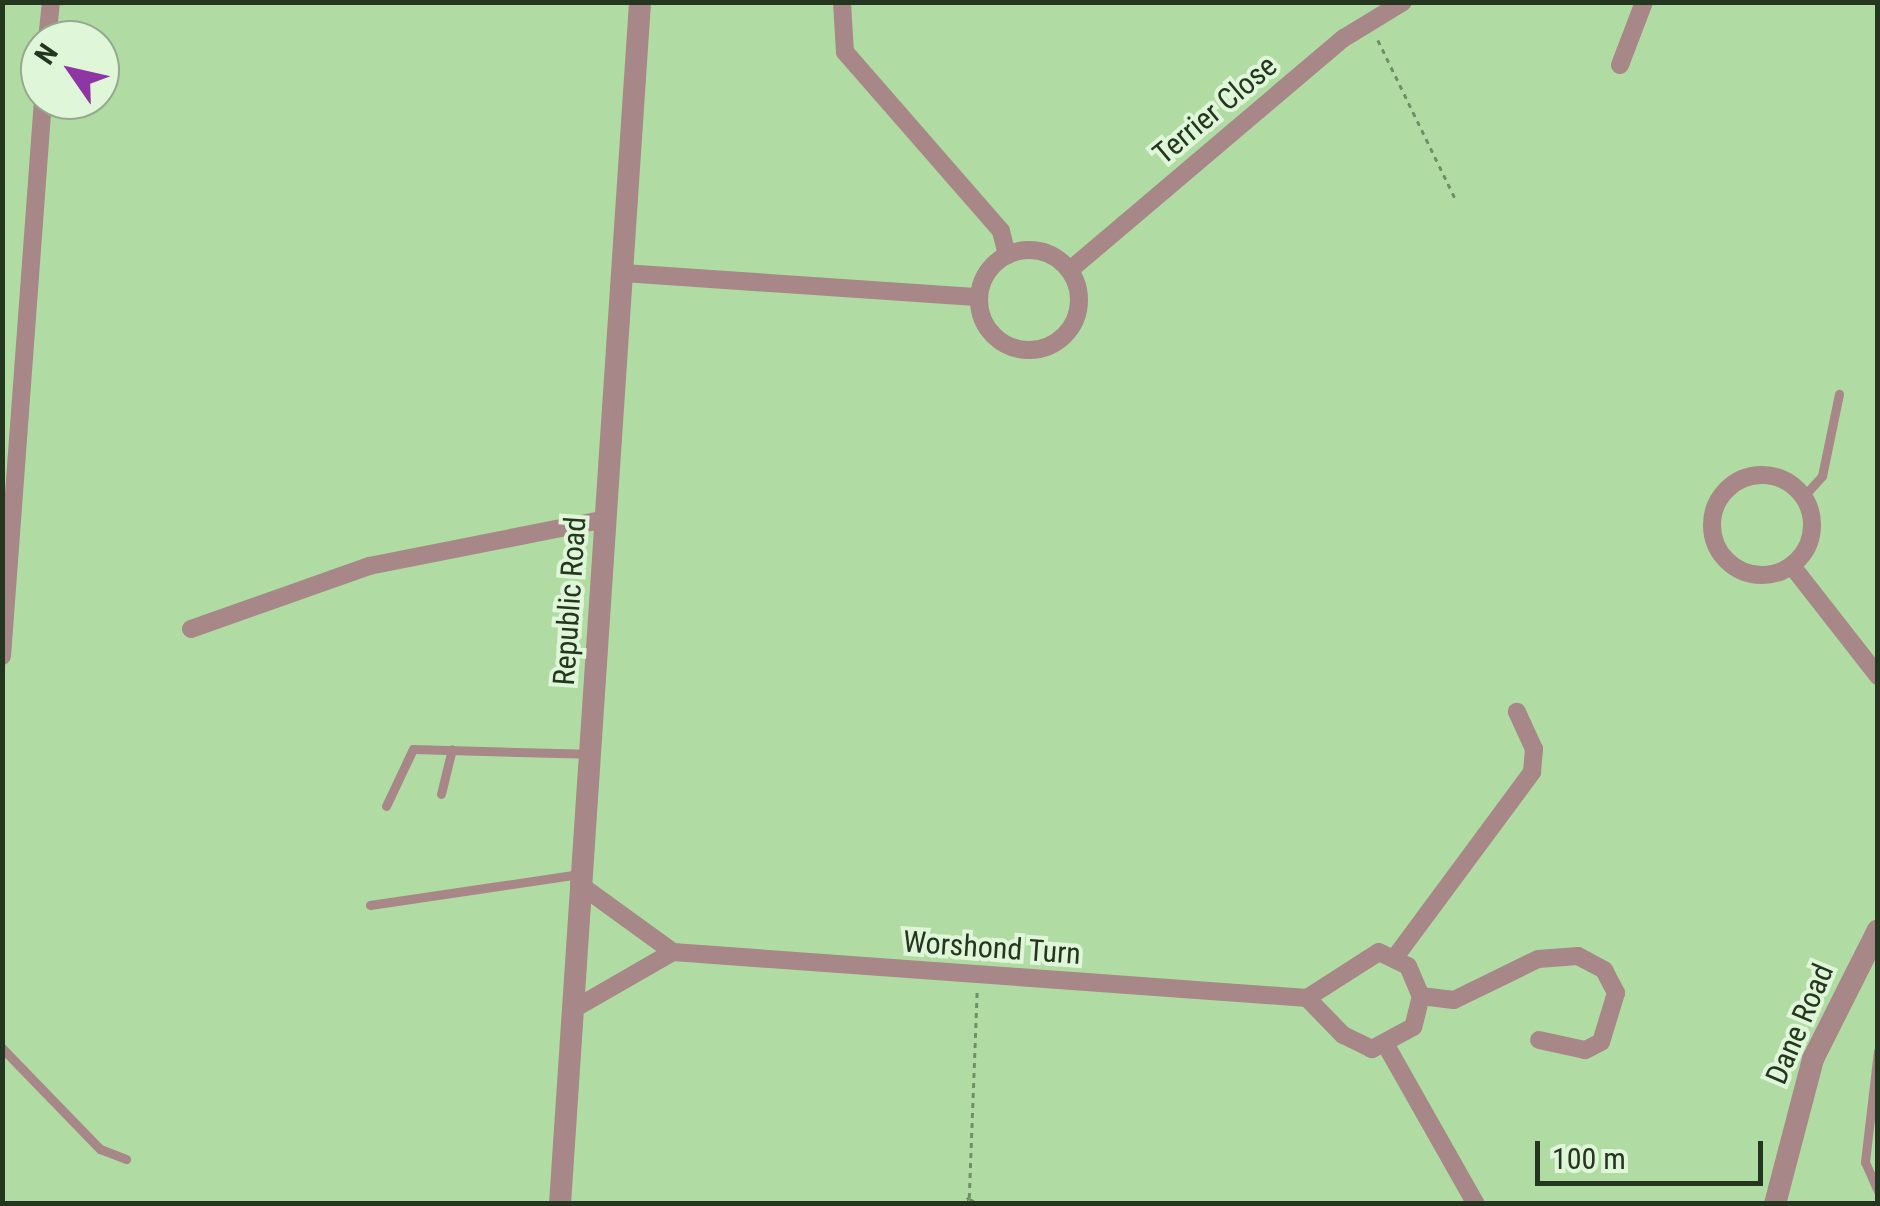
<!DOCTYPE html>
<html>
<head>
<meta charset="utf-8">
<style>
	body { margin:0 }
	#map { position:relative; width:1880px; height:1206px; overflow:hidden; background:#b0dca4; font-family:"Roboto Condensed",sans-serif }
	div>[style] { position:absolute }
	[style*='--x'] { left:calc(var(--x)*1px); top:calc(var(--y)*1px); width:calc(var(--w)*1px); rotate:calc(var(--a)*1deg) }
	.path>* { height:2.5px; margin-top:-1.25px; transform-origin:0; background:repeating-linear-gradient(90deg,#6f8f67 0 5px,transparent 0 10px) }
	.service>* { height:9px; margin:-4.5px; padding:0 4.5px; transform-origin:4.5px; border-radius:4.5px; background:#a78787 }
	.minor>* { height:18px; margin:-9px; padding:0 9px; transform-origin:9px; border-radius:9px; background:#a78787 }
	.minor>.ring { margin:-9px; padding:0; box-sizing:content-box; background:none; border:18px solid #a78787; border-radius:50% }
	.tertiary>* { height:22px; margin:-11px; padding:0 11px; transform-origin:11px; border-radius:11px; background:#a78787 }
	span { translate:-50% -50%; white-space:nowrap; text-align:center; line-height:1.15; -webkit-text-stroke:8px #dff6d9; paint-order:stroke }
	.street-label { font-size:30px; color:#253620 }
	.frame { position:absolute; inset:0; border:5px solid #253620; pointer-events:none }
	.north { position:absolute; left:20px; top:20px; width:100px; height:100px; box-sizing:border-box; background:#dff6d9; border:2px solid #95a98f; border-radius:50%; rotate:304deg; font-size:28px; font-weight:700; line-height:40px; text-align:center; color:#253620 }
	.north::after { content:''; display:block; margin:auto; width:35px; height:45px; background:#8e37a4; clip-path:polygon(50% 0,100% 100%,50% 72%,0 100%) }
	.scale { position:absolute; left:1535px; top:1141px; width:228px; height:45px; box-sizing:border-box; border:5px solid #253620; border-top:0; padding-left:12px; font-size:30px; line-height:35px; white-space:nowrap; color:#253620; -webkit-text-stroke:8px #dff6d9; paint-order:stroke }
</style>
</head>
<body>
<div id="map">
	<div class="path">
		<div style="--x:1378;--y:40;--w:178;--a:64"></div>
		<div style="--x:970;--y:1199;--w:9;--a:32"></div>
		<div style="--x:958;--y:1204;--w:13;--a:-29"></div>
		<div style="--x:969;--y:1198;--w:206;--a:-87.8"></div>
	</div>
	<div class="service">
		<div style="--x:1803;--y:497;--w:28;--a:-48"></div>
		<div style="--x:1822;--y:476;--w:84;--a:-78.3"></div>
		<div style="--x:441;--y:794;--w:46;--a:-76.3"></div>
		<div style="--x:386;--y:806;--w:63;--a:-64.7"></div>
		<div style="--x:413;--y:749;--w:174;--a:1.6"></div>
		<div style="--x:370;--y:905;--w:212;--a:-8.4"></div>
		<div style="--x:2;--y:1048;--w:141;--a:45.9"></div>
		<div style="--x:100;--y:1149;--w:28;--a:21"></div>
		<div style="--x:1878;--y:1051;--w:112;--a:96.7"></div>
		<div style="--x:1865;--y:1162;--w:32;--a:66"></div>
	</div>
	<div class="minor">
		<div style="--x:842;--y:2;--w:50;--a:86.6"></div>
		<div style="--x:845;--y:52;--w:237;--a:48.9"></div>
		<div style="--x:1001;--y:231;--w:25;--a:76"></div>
		<div style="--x:47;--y:40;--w:38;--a:-84"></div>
		<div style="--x:1620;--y:65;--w:67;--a:-69.1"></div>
		<div class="ring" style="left:979px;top:250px;width:82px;height:82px"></div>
		<div style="--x:1070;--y:270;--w:359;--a:-40.3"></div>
		<div style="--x:1344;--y:38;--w:69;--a:-31.4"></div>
		<div style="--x:623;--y:273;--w:357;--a:3.9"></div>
		<div class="ring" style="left:1712px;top:475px;width:82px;height:82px"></div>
		<div style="--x:1792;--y:566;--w:140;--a:52"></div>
		<div style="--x:191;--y:629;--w:189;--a:-19.5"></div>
		<div style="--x:369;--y:566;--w:242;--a:-11.2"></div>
		<div style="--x:2;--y:656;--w:558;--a:-85.78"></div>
		<div style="--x:579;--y:884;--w:116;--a:35.9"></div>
		<div style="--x:1379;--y:952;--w:32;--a:26"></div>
		<div style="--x:1408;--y:966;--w:33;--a:67"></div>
		<div style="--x:1421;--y:996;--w:32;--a:104"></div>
		<div style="--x:1413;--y:1027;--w:47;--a:151.8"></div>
		<div style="--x:1372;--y:1049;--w:32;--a:-154"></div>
		<div style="--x:1343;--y:1035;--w:52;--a:-134.2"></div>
		<div style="--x:1307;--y:998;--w:85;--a:-32.6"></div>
		<div style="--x:1396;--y:956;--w:229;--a:-53.5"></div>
		<div style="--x:1532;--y:772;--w:23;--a:-85"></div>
		<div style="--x:1534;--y:749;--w:41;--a:-114.7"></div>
		<div style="--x:1421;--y:996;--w:33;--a:7"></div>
		<div style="--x:1454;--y:1000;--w:93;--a:-26"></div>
		<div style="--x:1538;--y:959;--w:40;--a:-4.3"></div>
		<div style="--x:1578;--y:956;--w:30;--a:28"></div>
		<div style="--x:1604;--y:970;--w:26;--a:62"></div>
		<div style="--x:1616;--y:993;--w:51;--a:107"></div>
		<div style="--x:1601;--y:1042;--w:18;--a:153"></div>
		<div style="--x:1585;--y:1050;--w:47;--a:-167.7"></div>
		<div style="--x:572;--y:1010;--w:116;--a:-29.9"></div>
		<div style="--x:673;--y:952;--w:636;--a:4.15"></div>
		<div style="--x:1387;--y:1047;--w:180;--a:60.5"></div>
	</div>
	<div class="tertiary">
		<div style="--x:560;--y:1204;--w:1205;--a:-86.19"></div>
		<div style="--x:1775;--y:1204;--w:150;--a:-75.3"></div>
		<div style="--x:1813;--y:1059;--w:144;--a:-63.3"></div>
	</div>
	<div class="street-label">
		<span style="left:1215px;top:110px;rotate:-40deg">Terrier Close</span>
		<span style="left:570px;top:601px;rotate:-86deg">Republic Road</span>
		<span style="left:992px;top:948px;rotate:4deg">Worshond Turn</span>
		<span style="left:1800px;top:1024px;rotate:-67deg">Dane Road</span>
	</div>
	<div class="frame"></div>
	<div class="north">N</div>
	<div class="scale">100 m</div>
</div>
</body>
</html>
